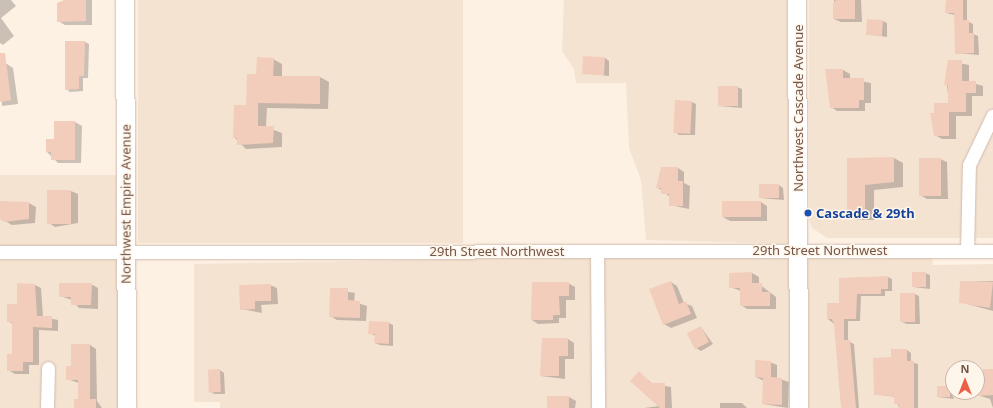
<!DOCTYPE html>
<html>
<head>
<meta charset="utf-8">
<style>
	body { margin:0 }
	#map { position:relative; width:993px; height:408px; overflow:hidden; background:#fdf1e4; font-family:"Noto Sans",sans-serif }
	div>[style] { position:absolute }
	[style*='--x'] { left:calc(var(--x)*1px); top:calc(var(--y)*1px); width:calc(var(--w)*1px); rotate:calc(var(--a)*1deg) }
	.residential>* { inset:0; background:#f5e3d2; transform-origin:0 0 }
	.shadow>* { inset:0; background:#0003 }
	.building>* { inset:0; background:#f3cdbb; transform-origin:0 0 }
	.roads { filter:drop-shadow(0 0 1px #d1baad) drop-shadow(0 0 1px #d1baad) }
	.street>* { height:13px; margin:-6.5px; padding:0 6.5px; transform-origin:6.5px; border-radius:6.5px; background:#fff }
	.secondary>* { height:18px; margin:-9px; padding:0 9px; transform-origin:9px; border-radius:9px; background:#fff }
	.dots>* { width:11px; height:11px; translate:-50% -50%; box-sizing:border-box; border:2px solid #fff6eb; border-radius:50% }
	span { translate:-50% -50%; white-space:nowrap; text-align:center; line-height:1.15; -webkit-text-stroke:3px #fff6eb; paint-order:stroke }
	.street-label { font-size:13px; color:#765649 }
	.transit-label { font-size:13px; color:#164399; font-weight:700 }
	.left { translate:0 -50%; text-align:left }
	.north { position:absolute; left:945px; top:360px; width:40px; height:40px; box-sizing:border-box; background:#fff6eb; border:1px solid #c8b6aa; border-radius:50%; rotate:0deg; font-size:11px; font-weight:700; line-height:16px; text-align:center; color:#765649 }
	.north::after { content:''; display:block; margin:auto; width:14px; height:18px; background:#ea5f46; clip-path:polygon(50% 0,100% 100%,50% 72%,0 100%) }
</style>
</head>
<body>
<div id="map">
	<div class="residential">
		<div style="left:138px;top:0;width:325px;height:243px"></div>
		<div style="clip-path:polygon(564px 0,790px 0,791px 244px,646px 240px,641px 180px,629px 148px,626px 83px,576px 83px,574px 69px,562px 51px)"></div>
		<div style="clip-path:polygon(809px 0,993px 0,993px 238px,827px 238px,812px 228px,809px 220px)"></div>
		<div style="left:0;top:175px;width:120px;height:233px"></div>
		<div style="clip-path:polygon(792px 253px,792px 408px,220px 408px,220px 402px,194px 402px,194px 264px)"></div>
		<div style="clip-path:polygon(evenodd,810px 257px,932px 258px,933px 265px,993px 264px,993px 408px,806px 408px,806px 263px,810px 257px,953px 368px,977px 368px,977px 392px,953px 392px,953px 368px)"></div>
	</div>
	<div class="shadow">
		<div style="clip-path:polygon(0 0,11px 0,16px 6px,1px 18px,14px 36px,3px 45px,0 43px)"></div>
		<div style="clip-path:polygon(65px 0,92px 0,92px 25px,65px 25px,58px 21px)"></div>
		<div style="clip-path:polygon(834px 0,861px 0,862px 22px,841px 22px,834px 19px)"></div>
		<div style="clip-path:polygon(947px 0,967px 0,967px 21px,973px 24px,973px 34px,978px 36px,979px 55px,956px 53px,955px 15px,946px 13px)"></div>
		<div style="clip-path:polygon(883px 21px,887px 23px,887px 37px,867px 34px)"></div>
		<div style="clip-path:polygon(85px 42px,89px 44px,88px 78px,83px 78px,83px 91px,70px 92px,66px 89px)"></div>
		<div style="clip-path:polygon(605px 58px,609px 61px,609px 76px,583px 73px)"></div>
		<div style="clip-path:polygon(273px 59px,282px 64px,282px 77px,320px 77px,329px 82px,328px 109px,267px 108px,266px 127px,282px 133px,282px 147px,246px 149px,234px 137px,257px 75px)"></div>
		<div style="clip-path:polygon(949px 61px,969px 65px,969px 82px,983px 86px,983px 96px,972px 96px,972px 116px,956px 116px,956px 139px,942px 139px,935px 135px,935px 114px,949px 104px,946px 75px)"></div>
		<div style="clip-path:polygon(7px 64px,13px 68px,18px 104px,2px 106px,0 65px)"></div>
		<div style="clip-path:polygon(827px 70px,843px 70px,850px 74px,850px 79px,871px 83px,871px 103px,865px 103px,865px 111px,837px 111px,831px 107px)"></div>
		<div style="clip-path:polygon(737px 87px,742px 89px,742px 108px,719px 106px)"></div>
		<div style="clip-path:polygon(692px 102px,696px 104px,695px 135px,679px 135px,675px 132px)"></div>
		<div style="clip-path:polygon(75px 122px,82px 126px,81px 163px,58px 163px,47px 152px)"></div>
		<div style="clip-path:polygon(894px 158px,903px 163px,903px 187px,874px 190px,874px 220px,857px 220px,848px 215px,848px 159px)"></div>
		<div style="clip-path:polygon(940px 159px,947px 162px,948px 199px,927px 199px,920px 195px)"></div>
		<div style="clip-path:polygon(678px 168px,684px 172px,684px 183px,690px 186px,689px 209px,670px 205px,670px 197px,657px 187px)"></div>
		<div style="clip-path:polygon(779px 185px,783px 188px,784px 200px,760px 198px)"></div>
		<div style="clip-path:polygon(71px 191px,78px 194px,78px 223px,55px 227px,49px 223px)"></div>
		<div style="clip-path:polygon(0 202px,29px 203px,36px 207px,35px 223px,12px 225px,5px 221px,0 218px)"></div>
		<div style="clip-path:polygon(761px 202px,767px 206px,767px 221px,730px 221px,723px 217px)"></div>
		<div style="clip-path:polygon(752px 273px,759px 277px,759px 284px,776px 297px,776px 309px,747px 309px,741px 305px,741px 291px,730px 287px)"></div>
		<div style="clip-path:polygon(925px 273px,930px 275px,930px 289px,913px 287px)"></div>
		<div style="clip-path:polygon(888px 277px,892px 279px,892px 291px,885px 291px,885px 296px,861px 296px,860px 321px,848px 321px,848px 341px,854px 344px,859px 408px,842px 408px,835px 325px,828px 319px,840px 304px,840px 279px)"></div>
		<div style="clip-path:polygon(993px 281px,993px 311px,960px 302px,961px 282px)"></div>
		<div style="clip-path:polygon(671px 282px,677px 286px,684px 303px,692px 306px,697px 318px,671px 328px,664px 324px)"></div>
		<div style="clip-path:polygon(568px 283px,575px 287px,575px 300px,566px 300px,566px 318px,559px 318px,559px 323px,538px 324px,532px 320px)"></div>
		<div style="clip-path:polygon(91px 284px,98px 288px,98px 309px,79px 308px,72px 300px,60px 296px)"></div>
		<div style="clip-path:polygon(35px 285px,41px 288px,43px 317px,58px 320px,58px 331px,39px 330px,39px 365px,29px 365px,29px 374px,15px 374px,8px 370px,13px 355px,13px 324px,8px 321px)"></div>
		<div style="clip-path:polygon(270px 285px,277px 288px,278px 304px,261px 305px,262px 313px,241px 309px)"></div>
		<div style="clip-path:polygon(331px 289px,355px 293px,354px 302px,367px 306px,366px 321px,337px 320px,330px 316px)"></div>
		<div style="clip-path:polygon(915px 294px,919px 296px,920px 324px,907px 324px,902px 322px)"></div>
		<div style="clip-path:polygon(389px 323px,393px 325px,393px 346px,380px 345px,375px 343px,376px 336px,369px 333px)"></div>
		<div style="clip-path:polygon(701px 327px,713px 344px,701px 351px,696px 348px)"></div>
		<div style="clip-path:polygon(568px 339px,574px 343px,574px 359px,565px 359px,565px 379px,541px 376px)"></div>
		<div style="clip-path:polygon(90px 345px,96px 349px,97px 401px,102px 408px,75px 408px,79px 400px,79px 383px,67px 379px,72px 367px)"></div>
		<div style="clip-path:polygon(907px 350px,911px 353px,911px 362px,918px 364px,918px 408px,899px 408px,896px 397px,875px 394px)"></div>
		<div style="clip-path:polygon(770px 362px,777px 365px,777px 378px,789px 382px,788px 408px,763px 404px,764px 381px,756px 377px)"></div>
		<div style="clip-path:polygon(220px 370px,224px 373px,225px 394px,214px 394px,210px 391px)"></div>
		<div style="clip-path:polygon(993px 370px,993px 408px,990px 399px,977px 395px,977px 386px,984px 386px)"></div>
		<div style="clip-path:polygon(639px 373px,653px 384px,671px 387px,672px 408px,644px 408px,659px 406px)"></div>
		<div style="clip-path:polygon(949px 387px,954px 399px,938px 397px)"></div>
		<div style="clip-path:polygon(569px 397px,576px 401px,575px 408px,548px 408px)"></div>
		<div style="clip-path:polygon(720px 403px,742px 403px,747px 408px,720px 408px)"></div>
	</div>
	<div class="building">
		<div style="clip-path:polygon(64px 0,86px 0,86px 21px,57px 22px,57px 3px)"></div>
		<div style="clip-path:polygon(836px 0,855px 0,855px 19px,833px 19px,833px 3px)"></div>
		<div style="clip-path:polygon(946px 0,963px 0,963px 20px,969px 20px,969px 33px,974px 33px,974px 53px,955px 54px,954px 13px,945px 13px)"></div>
		<div style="left:867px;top:19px;width:16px;height:16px;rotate:4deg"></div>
		<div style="clip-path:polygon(65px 41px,85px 41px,84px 76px,79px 76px,79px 89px,65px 90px)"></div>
		<div style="clip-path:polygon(0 53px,5px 53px,11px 100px,0 102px)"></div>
		<div style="left:583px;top:56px;width:22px;height:18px;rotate:3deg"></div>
		<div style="clip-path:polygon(257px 57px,274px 58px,273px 76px,320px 76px,320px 104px,258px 103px,258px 126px,274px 126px,273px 143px,237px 145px,237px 138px,233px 138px,234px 105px,246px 105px,247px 74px,256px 74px)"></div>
		<div style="clip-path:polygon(948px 60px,962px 60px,962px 81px,976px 81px,976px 93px,966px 93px,966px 112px,949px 112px,949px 136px,934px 136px,930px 113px,934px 113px,934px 103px,948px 103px,948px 85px,944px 85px)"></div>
		<div style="clip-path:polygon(825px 69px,843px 69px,843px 78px,864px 78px,864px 100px,859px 100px,859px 108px,830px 108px)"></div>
		<div style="left:718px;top:86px;width:20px;height:20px"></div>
		<div style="left:675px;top:100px;width:17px;height:33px;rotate:3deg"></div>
		<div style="clip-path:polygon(54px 121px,75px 121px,75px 160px,51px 160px,51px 152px,46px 152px,46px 139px,54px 139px)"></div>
		<div style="clip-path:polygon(894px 157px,894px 182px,865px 185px,865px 216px,847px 216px,847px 158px)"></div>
		<div style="left:919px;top:158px;width:22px;height:38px"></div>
		<div style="clip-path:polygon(661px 167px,678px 167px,678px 181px,683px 181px,683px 206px,669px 206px,669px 194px,661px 194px,661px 188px,656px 188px)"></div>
		<div style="left:779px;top:184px;width:14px;height:20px;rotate:90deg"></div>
		<div style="left:47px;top:190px;width:24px;height:34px"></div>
		<div style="clip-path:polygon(0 201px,29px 202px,29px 219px,4px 222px,0 219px)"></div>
		<div style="left:722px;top:201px;width:39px;height:16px"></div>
		<div style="clip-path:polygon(752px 272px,752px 283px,762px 283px,762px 292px,770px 292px,770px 306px,740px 306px,740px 288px,729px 288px,729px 273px)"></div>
		<div style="left:912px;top:272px;width:14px;height:15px"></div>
		<div style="clip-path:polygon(888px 276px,888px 289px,881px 289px,881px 294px,857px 294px,856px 319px,844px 319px,844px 340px,850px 340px,856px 408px,841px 408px,834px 325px,832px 319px,827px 319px,827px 303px,839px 303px,839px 278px)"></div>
		<div style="clip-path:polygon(671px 281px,679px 304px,686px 301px,691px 314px,663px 325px,649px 289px)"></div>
		<div style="clip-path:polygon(960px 281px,993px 282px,990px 308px,959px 303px)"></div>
		<div style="clip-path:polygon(532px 282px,569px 282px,569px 296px,559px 296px,560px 315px,553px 315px,553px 320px,531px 320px)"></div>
		<div style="clip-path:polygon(17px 283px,35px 284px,37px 316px,52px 316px,52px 328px,33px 327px,33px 362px,23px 362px,23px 371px,7px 371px,7px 354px,12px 354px,12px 322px,7px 322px,7px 304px,17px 304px)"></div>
		<div style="clip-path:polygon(59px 283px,92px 283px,91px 305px,71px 305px,71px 297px,59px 297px)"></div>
		<div style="clip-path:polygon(271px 284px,271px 301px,255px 301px,255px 309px,240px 310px,239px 285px)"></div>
		<div style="clip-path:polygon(330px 288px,348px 288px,348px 300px,360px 301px,360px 318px,329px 317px)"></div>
		<div style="left:900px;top:293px;width:15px;height:29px"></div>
		<div style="clip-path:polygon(369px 321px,389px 322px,389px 344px,374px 343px,375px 334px,368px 334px)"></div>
		<div style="left:701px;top:326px;width:18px;height:16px;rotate:63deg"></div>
		<div style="clip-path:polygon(542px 338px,568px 338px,568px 356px,559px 356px,559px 376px,540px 376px)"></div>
		<div style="clip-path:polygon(71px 344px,90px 344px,90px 399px,96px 399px,96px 408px,74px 408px,74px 399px,78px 399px,78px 380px,66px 380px,66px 366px,71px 366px)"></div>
		<div style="clip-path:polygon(891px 349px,907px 349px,907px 361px,914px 361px,914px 408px,899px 408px,899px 404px,894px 404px,894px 396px,874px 395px,873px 358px,891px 357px)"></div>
		<div style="clip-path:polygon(755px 360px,771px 361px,771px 377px,782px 378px,782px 405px,762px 404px,763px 378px,755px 377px)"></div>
		<div style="left:220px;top:369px;width:23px;height:12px;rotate:88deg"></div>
		<div style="clip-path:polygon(983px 369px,993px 369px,993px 395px,977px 396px,977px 385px,983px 385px)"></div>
		<div style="clip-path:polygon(639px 371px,651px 383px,665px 383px,665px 408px,660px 408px,630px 381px)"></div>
		<div style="left:937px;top:386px;width:13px;height:11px"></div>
		<div style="left:547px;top:396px;width:22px;height:12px"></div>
	</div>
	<div class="roads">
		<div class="street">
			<div style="--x:597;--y:251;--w:157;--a:89.6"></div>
			<div style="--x:967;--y:251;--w:86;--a:-88.7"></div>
			<div style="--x:969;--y:165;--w:55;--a:-64.4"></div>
			<div style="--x:0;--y:252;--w:993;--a:-0.06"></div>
			<div style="--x:47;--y:408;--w:40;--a:-88.6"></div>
		</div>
		<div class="secondary">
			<div style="--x:125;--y:0;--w:408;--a:89.7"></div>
			<div style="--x:797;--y:0;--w:408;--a:89.7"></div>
		</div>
	</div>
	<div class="dots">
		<div style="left:808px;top:213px;background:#1a4fb4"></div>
	</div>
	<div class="street-label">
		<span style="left:798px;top:108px;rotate:-90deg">Northwest Cascade Avenue</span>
		<span style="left:126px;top:204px;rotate:-90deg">Northwest Empire Avenue</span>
		<span style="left:820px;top:250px">29th Street Northwest</span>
		<span style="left:497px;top:251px">29th Street Northwest</span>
	</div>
	<div class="transit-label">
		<span class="left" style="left:816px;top:213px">Cascade &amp; 29th</span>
	</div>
	<div class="north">N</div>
</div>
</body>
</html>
